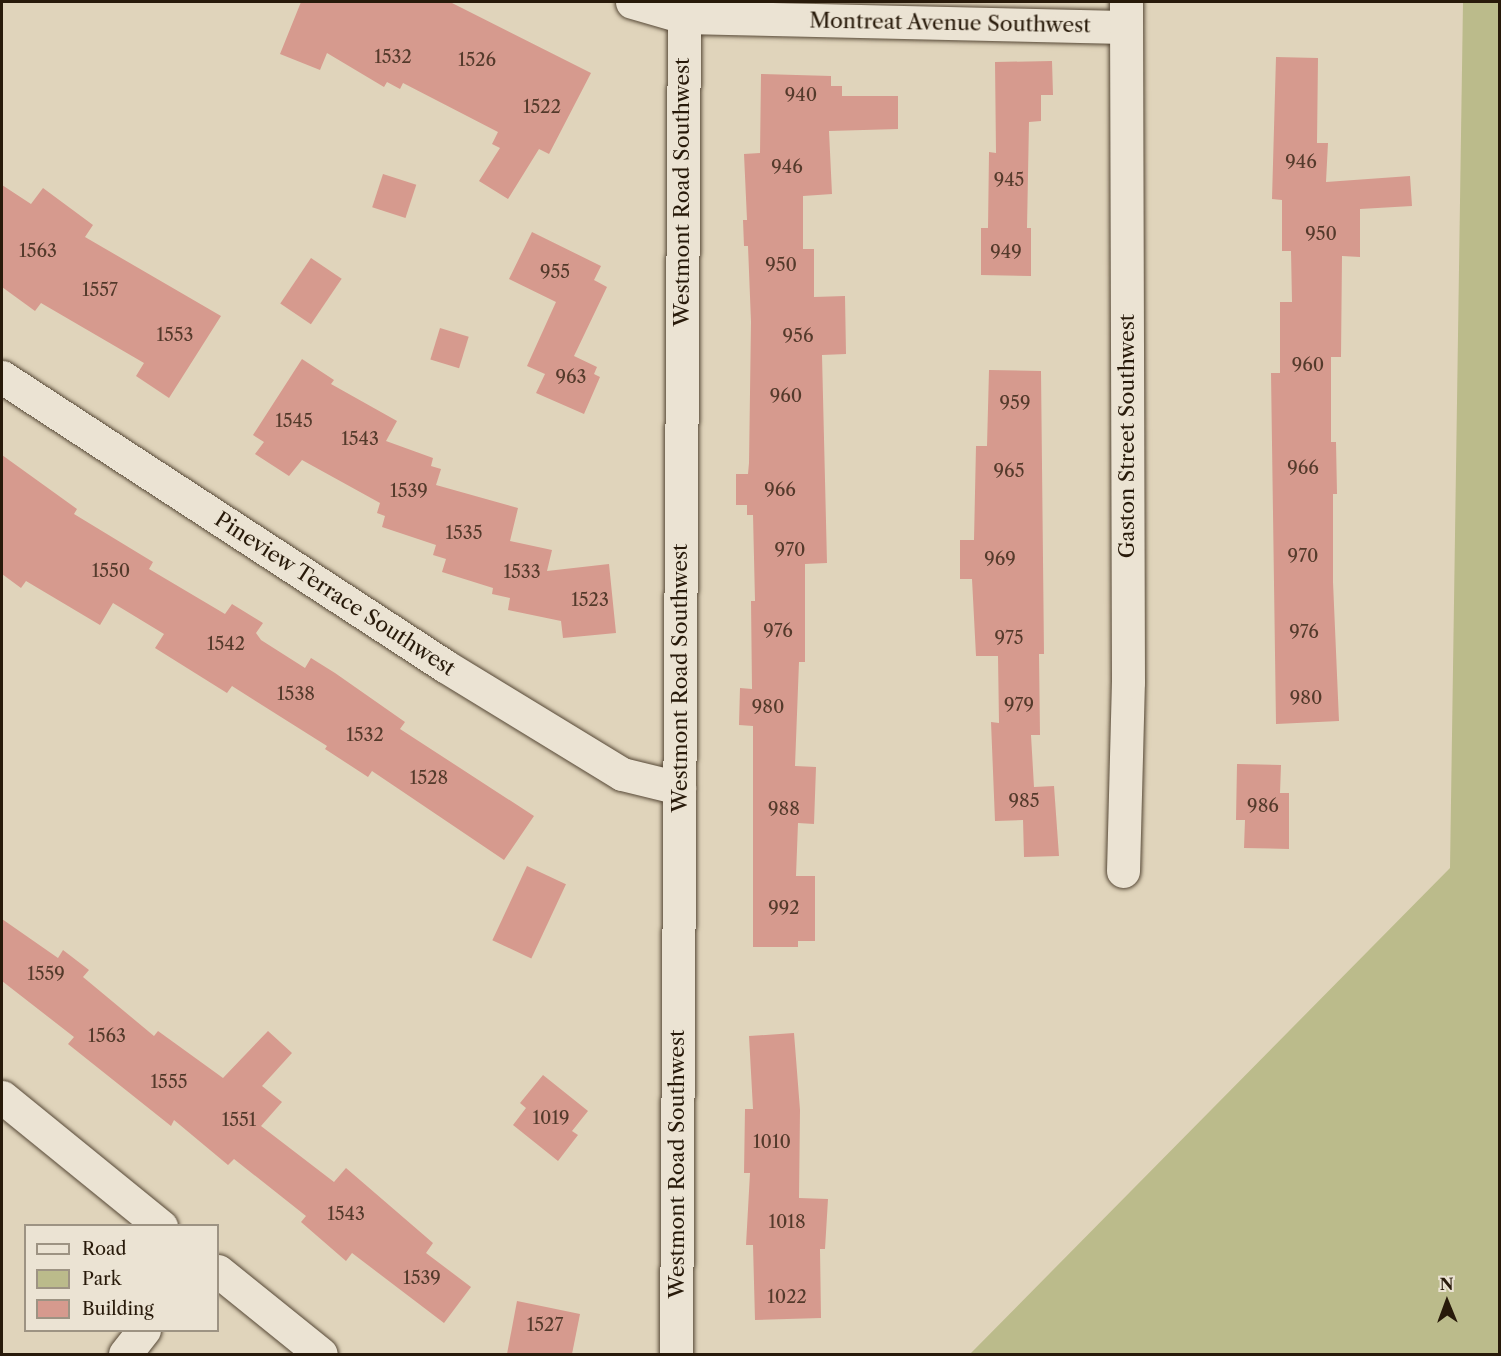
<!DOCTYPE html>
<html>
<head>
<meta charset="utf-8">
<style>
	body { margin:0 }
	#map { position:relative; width:1501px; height:1356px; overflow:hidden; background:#e0d4bb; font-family:"Libre Caslon Text",serif }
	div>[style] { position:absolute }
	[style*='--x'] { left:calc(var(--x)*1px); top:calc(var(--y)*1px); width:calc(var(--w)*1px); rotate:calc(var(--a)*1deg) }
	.green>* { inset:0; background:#bbbb8b }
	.building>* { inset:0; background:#d69a8e; transform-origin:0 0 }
	.roads { filter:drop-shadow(0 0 2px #564836) drop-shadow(0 0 2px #564836) }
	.minor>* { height:33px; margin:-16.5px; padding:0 16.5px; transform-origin:16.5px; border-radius:16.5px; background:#ebe3d3 }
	span { translate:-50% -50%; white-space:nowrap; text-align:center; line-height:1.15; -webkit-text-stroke:5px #ebe3d3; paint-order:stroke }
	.number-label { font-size:18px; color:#543a2b }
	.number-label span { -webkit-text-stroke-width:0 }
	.street-label { font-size:21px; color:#281a0a }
	.frame { position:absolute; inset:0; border:3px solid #281a0a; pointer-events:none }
	.legend { position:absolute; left:24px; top:1224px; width:195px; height:108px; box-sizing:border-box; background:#ebe3d3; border:2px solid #9d9383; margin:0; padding:8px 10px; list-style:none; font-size:18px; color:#281a0a }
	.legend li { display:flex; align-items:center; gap:12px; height:30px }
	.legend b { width:30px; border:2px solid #9d9383 }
	.north { position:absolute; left:1417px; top:1272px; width:60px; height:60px; -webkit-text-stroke:4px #ebe3d3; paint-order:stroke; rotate:359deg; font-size:16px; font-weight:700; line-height:24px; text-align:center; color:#281a0a }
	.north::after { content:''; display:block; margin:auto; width:21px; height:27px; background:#281a0a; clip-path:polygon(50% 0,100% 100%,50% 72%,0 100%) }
</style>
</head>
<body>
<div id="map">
	<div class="green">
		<div style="clip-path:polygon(1463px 2px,1500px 2px,1499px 1354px,970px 1354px,1450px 868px)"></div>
	</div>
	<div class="building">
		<div style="clip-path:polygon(301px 2px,450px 2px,591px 73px,549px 154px,539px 149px,508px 199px,479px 181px,500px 148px,492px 144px,498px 132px,403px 83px,400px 89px,387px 82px,384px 87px,327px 53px,320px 70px,280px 54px)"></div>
		<div style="clip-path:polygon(1276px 57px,1318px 58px,1317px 143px,1328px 143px,1326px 182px,1410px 176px,1412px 206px,1360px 209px,1360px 257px,1342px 256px,1341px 357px,1331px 357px,1331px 442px,1336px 442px,1337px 494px,1333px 494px,1333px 582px,1339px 721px,1276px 724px,1271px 373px,1280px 373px,1280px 302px,1292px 302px,1291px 251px,1282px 251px,1282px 200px,1272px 199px)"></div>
		<div style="clip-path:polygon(1052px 61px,1053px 95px,1041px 95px,1041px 121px,1029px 122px,1027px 228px,1031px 228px,1031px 276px,981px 275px,981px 228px,988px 228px,989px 152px,996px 153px,995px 62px)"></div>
		<div style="clip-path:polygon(761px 74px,831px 76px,831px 86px,842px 86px,842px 96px,898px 96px,898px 129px,829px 131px,832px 194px,803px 196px,803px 249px,814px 249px,814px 297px,845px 296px,846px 354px,822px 355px,827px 563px,805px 564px,805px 662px,799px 662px,795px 766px,816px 767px,814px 824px,798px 823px,796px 876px,815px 876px,815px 941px,798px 941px,798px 947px,753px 947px,753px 726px,739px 725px,740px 688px,752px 689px,751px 601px,755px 601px,753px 515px,747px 515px,747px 505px,736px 505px,736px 474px,748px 474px,749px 463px,751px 322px,748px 246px,744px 246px,743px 220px,747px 220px,744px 154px,760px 153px)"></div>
		<div style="left:383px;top:174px;width:35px;height:35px;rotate:18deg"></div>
		<div style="clip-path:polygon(2px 185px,31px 204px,43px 188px,93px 225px,85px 237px,221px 316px,169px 398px,136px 376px,144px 363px,41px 303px,35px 311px,2px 287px)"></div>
		<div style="clip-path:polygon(532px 232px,601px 266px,594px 280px,607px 287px,574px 356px,597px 367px,594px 374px,600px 377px,584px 414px,536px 393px,545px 374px,527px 366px,556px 302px,509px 279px)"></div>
		<div style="left:311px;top:258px;width:37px;height:55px;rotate:34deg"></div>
		<div style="left:440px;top:328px;width:30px;height:33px;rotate:17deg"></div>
		<div style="clip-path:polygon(302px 359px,334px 380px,331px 384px,397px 421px,386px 441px,433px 458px,431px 466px,441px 469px,436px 485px,518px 508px,510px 541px,552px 550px,547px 571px,609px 564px,616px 633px,563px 638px,561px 621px,508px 610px,510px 598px,492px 594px,493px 588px,442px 572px,446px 559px,433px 555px,436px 545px,382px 527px,385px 516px,377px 513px,380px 503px,302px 460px,289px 476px,255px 454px,264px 442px,253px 435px)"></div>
		<div style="clip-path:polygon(989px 370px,1041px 371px,1044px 654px,1039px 654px,1040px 735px,1031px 735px,1034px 787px,1054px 786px,1059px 856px,1024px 857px,1023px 820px,995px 821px,991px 722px,999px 723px,998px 656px,976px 656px,972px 579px,960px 579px,960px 540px,974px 540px,976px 446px,987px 446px)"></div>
		<div style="clip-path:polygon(2px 455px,77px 509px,74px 514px,153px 562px,149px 569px,225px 614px,232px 604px,263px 623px,256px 633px,261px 640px,305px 668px,311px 658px,335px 673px,405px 722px,400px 729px,534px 816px,504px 860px,372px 771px,368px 777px,325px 749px,327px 746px,232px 686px,227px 693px,155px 648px,164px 634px,113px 603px,100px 625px,26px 581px,21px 588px,2px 574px)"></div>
		<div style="clip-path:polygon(1237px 764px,1281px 765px,1280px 793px,1289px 793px,1289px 849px,1244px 848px,1245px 820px,1236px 820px)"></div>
		<div style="left:527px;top:866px;width:43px;height:82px;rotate:25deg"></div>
		<div style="clip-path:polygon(2px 919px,58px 958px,63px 950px,89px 970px,83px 977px,154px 1036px,158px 1031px,223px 1078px,268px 1031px,292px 1053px,262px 1086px,282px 1102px,261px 1126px,334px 1182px,346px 1168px,433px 1243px,426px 1253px,471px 1287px,444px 1323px,352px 1253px,346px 1261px,301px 1222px,306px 1216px,234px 1159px,228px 1165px,174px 1120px,171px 1126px,68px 1044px,74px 1037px,2px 981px)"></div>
		<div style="clip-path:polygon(794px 1033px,800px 1110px,799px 1198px,828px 1199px,825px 1249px,820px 1249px,821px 1318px,755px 1320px,753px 1245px,746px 1245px,750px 1173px,744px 1173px,745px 1109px,753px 1109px,749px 1036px)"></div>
		<div style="clip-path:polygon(543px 1075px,588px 1111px,572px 1131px,578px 1135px,558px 1161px,513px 1125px,526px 1108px,520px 1103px)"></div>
		<div style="clip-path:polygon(517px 1301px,580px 1314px,572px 1354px,507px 1354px)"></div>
	</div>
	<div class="roads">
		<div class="minor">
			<div style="--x:632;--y:2;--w:54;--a:16.1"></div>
			<div style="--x:684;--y:17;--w:442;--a:1.3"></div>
			<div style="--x:2;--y:377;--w:529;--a:33.12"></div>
			<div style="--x:445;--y:666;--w:207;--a:31.4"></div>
			<div style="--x:622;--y:774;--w:59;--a:13.8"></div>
			<div style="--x:1123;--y:871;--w:189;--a:-88.5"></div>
			<div style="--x:1128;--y:682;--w:680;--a:-90.17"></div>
			<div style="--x:2;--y:1097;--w:205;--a:39.1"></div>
			<div style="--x:218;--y:1271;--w:132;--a:38.9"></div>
			<div style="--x:125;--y:1354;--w:31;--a:-52"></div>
			<div style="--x:676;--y:1354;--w:1352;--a:-89.66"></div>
		</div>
	</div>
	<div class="number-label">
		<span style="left:393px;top:57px">1532</span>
		<span style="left:477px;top:60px">1526</span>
		<span style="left:801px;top:95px">940</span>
		<span style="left:542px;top:107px">1522</span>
		<span style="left:1301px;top:162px">946</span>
		<span style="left:787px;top:167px">946</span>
		<span style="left:1009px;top:180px">945</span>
		<span style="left:1321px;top:234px">950</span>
		<span style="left:38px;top:251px">1563</span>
		<span style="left:1006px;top:252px">949</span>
		<span style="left:781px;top:265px">950</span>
		<span style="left:555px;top:272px">955</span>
		<span style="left:100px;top:290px">1557</span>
		<span style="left:175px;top:335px">1553</span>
		<span style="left:798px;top:336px">956</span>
		<span style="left:1308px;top:365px">960</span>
		<span style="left:571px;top:377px">963</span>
		<span style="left:786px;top:396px">960</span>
		<span style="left:1015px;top:403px">959</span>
		<span style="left:294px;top:421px">1545</span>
		<span style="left:360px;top:439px">1543</span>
		<span style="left:1303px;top:468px">966</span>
		<span style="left:1009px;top:471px">965</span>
		<span style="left:780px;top:490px">966</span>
		<span style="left:409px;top:491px">1539</span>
		<span style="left:464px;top:533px">1535</span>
		<span style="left:790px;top:550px">970</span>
		<span style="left:1303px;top:556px">970</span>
		<span style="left:1000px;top:559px">969</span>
		<span style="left:111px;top:571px">1550</span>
		<span style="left:522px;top:572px">1533</span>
		<span style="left:590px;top:600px">1523</span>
		<span style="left:778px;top:631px">976</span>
		<span style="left:1304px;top:632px">976</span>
		<span style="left:1009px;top:638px">975</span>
		<span style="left:226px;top:644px">1542</span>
		<span style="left:296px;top:694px">1538</span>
		<span style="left:1306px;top:698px">980</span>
		<span style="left:1019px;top:705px">979</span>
		<span style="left:768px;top:707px">980</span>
		<span style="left:365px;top:735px">1532</span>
		<span style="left:429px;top:778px">1528</span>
		<span style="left:1024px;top:801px">985</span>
		<span style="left:1263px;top:806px">986</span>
		<span style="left:784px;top:809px">988</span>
		<span style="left:784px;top:908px">992</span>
		<span style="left:46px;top:974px">1559</span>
		<span style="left:107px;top:1036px">1563</span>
		<span style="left:169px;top:1082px">1555</span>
		<span style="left:551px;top:1118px">1019</span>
		<span style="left:239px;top:1120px">1551</span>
		<span style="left:772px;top:1142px">1010</span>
		<span style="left:346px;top:1214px">1543</span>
		<span style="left:787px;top:1222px">1018</span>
		<span style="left:422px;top:1278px">1539</span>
		<span style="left:787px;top:1297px">1022</span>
		<span style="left:545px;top:1325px">1527</span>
	</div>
	<div class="street-label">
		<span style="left:950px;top:23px;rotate:1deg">Montreat Avenue Southwest</span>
		<span style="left:682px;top:192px;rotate:-90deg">Westmont Road Southwest</span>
		<span style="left:1127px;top:436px;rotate:-90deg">Gaston Street Southwest</span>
		<span style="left:335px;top:594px;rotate:33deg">Pineview Terrace Southwest</span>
		<span style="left:680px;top:678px;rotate:-90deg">Westmont Road Southwest</span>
		<span style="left:677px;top:1164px;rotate:-90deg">Westmont Road Southwest</span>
	</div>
	<div class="frame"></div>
	<ul class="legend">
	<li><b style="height:8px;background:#ebe3d3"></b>Road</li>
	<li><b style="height:16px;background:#bbbb8b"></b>Park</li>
	<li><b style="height:16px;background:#d69a8e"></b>Building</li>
	</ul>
	<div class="north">N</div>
</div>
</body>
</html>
